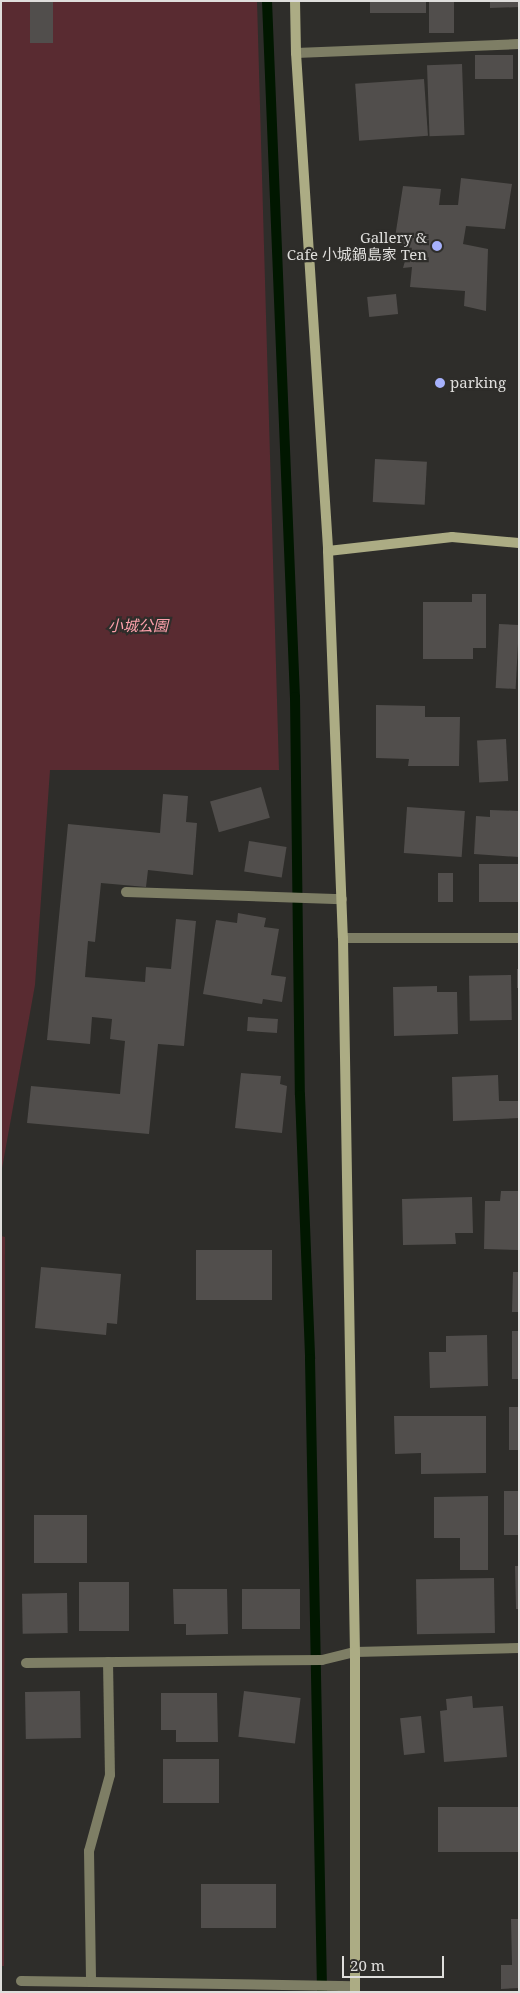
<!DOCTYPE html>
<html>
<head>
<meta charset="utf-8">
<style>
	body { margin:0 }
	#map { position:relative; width:520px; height:1993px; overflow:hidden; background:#2e2d2a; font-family:"Noto Serif","Noto Sans JP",serif }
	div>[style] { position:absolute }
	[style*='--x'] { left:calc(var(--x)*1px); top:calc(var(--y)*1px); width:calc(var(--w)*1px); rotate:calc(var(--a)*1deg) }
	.green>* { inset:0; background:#592b31 }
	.stream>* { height:10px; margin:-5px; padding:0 5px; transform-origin:5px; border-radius:5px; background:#011700 }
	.building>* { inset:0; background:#514e4c; transform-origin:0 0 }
	.lane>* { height:10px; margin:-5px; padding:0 5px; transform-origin:5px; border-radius:5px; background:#7e7e65 }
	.street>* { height:10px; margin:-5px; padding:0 5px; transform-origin:5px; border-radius:5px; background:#7e7e65 }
	.secondary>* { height:10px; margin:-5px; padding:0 5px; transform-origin:5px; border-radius:5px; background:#acac84 }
	.dots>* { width:14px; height:14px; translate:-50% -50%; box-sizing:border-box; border:2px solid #2e2d2a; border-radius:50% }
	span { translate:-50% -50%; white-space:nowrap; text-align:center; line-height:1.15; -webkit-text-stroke:4.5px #2e2d2a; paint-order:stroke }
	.poi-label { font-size:15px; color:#dfdedc }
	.right { translate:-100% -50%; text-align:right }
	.left { translate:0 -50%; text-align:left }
	.park-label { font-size:15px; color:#fca0ab; font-style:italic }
	.frame { position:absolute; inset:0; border:2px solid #dfdedc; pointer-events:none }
	.scale { position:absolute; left:342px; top:1956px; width:102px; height:22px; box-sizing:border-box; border:2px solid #dfdedc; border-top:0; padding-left:6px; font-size:15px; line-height:18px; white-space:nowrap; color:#dfdedc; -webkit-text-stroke:4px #2e2d2a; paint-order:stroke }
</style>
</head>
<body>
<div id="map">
	<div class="green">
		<div style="clip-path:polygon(1px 1px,257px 1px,279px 770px,50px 770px,35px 985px,1px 1174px)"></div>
		<div style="clip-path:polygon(1px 1236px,5px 1237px,4px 1966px,1px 1966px)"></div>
	</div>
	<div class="stream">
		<div style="--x:267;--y:1;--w:697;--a:87.7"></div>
		<div style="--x:295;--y:697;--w:398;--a:89.3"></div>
		<div style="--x:300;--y:1095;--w:264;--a:87.8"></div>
		<div style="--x:310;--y:1359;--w:633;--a:88.91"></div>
	</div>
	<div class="building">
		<div style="left:30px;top:1px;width:23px;height:42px"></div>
		<div style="left:370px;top:1px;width:56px;height:12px"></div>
		<div style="left:429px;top:1px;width:25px;height:32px"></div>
		<div style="clip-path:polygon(490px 1px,519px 1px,519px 7px,490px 8px)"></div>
		<div style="left:475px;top:55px;width:38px;height:24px"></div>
		<div style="left:462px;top:64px;width:71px;height:35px;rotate:88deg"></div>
		<div style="left:424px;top:79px;width:57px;height:69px;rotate:86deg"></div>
		<div style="clip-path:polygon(461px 178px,512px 184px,505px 229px,466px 226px,463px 244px,488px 249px,486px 311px,464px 306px,465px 291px,410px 287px,412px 267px,403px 268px,409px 247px,394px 244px,403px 186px,441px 189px,439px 205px,458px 205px)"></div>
		<div style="left:396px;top:294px;width:20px;height:29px;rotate:84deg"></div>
		<div style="left:375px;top:459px;width:52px;height:43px;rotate:3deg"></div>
		<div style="clip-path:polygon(472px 594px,486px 594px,486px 648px,473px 648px,473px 659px,423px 659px,423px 602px,472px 602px)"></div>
		<div style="left:499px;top:624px;width:20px;height:64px;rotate:3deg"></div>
		<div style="clip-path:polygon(376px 705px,425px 706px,425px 717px,460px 717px,459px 766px,408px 766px,409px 759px,376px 758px)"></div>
		<div style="left:506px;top:739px;width:42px;height:29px;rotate:87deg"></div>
		<div style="left:261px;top:787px;width:32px;height:53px;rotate:74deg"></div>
		<div style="clip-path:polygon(163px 794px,188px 796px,186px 822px,197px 823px,193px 875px,148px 870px,146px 887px,101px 883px,95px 942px,88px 941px,85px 977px,145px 982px,146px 967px,171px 969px,176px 919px,196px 921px,184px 1046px,158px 1044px,149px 1134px,27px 1123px,31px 1086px,120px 1094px,125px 1041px,110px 1039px,112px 1019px,92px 1017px,90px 1044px,47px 1040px,68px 824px,160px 833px)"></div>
		<div style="left:407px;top:807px;width:58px;height:46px;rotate:4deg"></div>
		<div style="clip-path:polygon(490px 810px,519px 811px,519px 857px,474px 854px,476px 816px,490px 817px)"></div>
		<div style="left:249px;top:841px;width:38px;height:31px;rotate:9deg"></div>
		<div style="left:519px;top:864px;width:38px;height:40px;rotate:90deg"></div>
		<div style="left:438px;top:873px;width:15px;height:29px"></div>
		<div style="clip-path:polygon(238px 913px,266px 918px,264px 927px,279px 929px,271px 975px,286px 977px,282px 1002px,263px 999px,262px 1004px,203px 994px,216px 920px,237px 923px)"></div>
		<div style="left:517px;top:969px;width:2px;height:19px"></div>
		<div style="left:511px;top:975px;width:45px;height:42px;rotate:89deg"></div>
		<div style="clip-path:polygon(437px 986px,437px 992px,457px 992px,458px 1034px,394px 1036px,393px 987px)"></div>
		<div style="left:248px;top:1017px;width:30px;height:14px;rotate:4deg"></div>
		<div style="clip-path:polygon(241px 1073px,281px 1076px,280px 1084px,287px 1086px,282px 1133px,235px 1128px)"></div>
		<div style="clip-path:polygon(498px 1075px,499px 1101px,519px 1101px,519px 1118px,453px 1121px,452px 1077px)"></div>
		<div style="clip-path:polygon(501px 1191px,519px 1191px,519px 1250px,484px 1249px,485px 1201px,500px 1201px)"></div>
		<div style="clip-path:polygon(472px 1197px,473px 1233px,455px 1233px,456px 1244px,403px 1245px,402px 1199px)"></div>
		<div style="left:196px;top:1250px;width:76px;height:50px"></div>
		<div style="clip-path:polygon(41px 1267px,121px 1274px,117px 1324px,107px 1323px,106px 1335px,35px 1328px)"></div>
		<div style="clip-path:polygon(513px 1272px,519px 1272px,519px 1312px,512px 1312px)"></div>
		<div style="left:512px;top:1331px;width:7px;height:48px"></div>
		<div style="clip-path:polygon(487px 1335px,488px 1386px,430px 1388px,429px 1352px,446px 1352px,446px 1336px)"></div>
		<div style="left:509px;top:1407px;width:10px;height:43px"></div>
		<div style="clip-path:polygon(394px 1416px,486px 1416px,486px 1473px,421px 1474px,421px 1453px,395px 1454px)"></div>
		<div style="left:504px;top:1491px;width:15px;height:44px"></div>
		<div style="clip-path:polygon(488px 1496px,488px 1570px,460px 1570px,460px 1538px,434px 1538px,434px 1497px)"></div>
		<div style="left:34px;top:1515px;width:53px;height:48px"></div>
		<div style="clip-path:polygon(515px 1566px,519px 1566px,519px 1609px,516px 1609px)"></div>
		<div style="left:494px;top:1578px;width:55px;height:78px;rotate:89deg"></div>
		<div style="left:79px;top:1582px;width:50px;height:49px"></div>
		<div style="clip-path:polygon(173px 1589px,227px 1589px,228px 1634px,186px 1635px,186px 1624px,174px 1624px)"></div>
		<div style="left:242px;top:1589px;width:58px;height:40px"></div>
		<div style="left:67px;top:1593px;width:40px;height:45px;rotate:89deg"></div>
		<div style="left:80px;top:1691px;width:47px;height:55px;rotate:89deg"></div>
		<div style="left:244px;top:1691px;width:57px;height:46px;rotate:7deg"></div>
		<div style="clip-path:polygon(161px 1693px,217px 1693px,218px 1742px,176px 1742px,176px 1730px,161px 1730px)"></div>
		<div style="clip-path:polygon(472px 1696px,473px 1708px,503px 1706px,507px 1757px,444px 1762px,440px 1711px,447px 1710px,446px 1699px)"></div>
		<div style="left:421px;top:1716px;width:37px;height:21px;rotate:84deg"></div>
		<div style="left:163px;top:1759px;width:56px;height:44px"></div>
		<div style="left:519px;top:1807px;width:45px;height:81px;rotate:90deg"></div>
		<div style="left:276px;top:1884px;width:44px;height:75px;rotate:90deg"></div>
		<div style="clip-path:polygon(511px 1919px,519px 1919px,519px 1988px,501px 1989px,501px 1965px,512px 1965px)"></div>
	</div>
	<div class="lane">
		<div style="--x:126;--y:892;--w:216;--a:1.9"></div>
		<div style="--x:21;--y:1981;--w:70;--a:0.8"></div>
	</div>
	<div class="street">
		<div style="--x:296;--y:53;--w:223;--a:-2.3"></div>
		<div style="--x:343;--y:938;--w:176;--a:0"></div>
		<div style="--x:108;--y:1662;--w:113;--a:89"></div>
		<div style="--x:110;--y:1775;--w:79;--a:105.4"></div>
		<div style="--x:89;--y:1851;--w:131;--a:89.1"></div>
		<div style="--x:91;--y:1982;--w:264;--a:0.9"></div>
		<div style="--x:26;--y:1663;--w:296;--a:-0.6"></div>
		<div style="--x:322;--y:1660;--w:34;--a:-14"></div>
		<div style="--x:355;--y:1652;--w:164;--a:-1.4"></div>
	</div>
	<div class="secondary">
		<div style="--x:295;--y:1;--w:52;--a:88.9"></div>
		<div style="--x:296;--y:53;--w:499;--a:86.3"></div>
		<div style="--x:328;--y:551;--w:387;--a:87.8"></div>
		<div style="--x:343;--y:938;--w:714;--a:89.04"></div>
		<div style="--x:355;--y:1652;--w:340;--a:90"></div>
		<div style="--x:328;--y:551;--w:125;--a:-6.4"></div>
		<div style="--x:452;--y:537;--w:67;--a:5.1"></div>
	</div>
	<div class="dots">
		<div style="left:437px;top:246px;background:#a6b1fc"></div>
		<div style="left:440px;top:383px;background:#a6b1fc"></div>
	</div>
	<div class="poi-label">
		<span class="right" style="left:427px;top:246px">Gallery &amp;<br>Cafe 小城鍋島家 Ten</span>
		<span class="left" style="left:450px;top:383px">parking</span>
	</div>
	<div class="park-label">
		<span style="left:138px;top:626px">小城公園</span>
	</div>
	<div class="frame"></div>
	<div class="scale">20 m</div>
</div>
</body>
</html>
